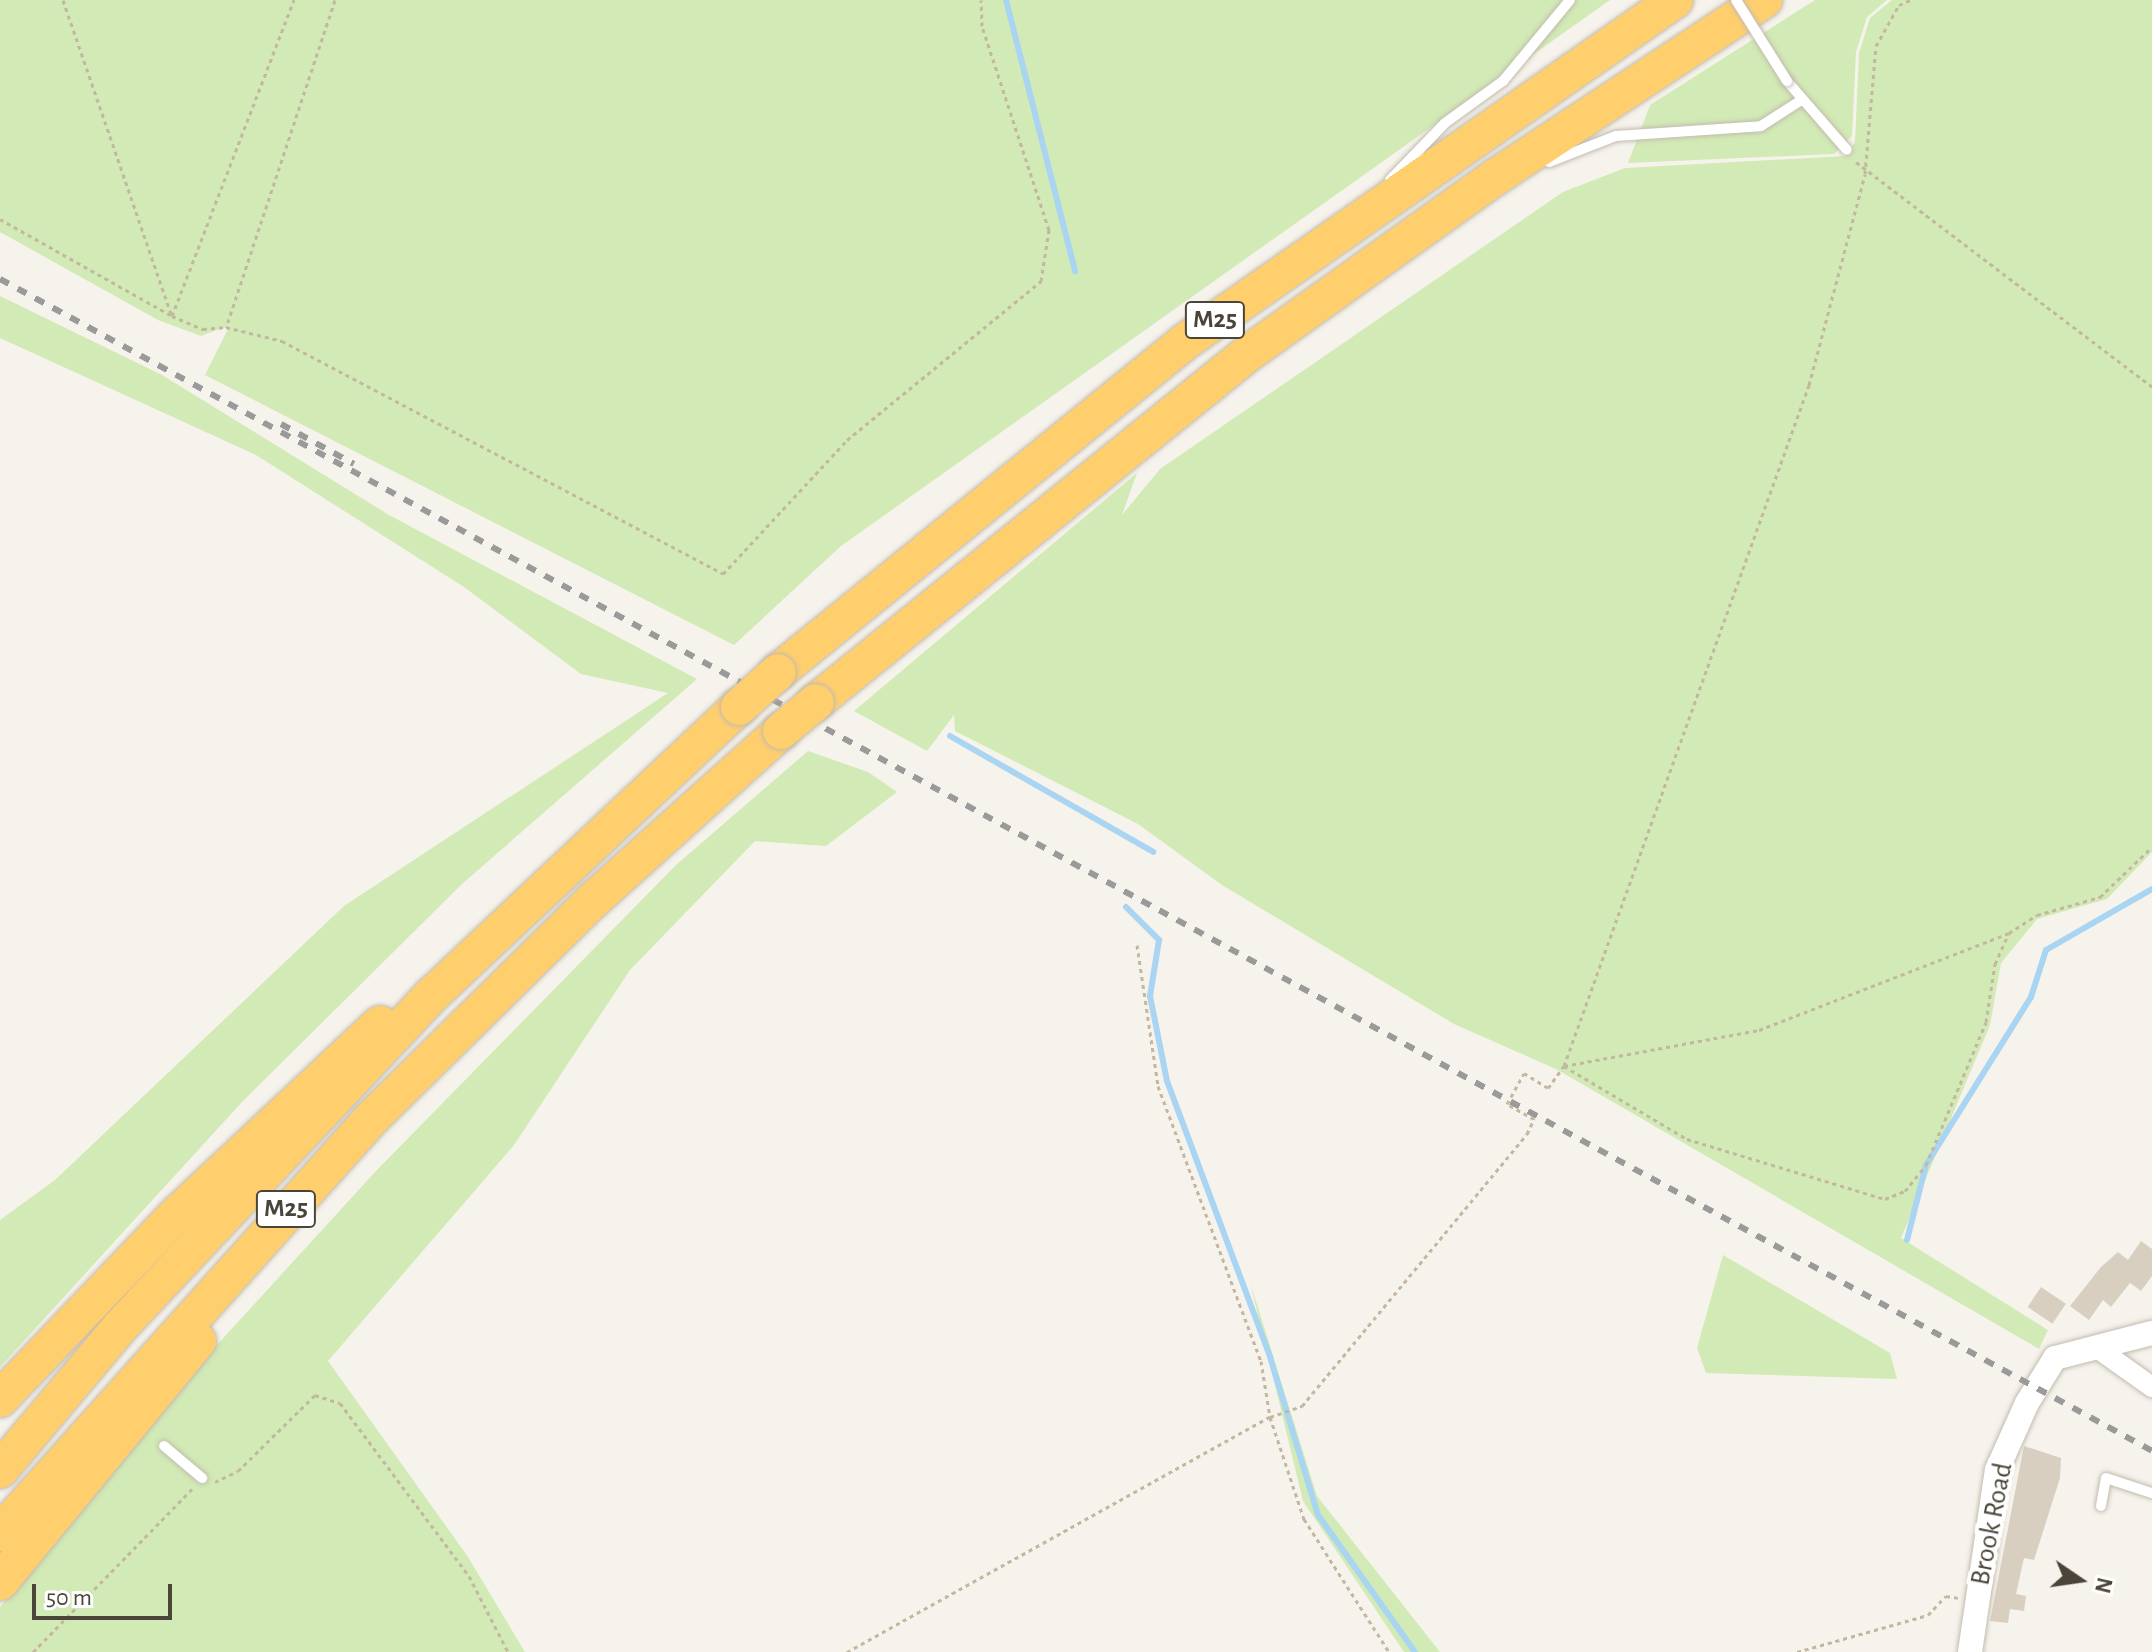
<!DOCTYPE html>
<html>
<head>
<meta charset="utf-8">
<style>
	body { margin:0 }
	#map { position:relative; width:2152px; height:1652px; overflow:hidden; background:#f6f3ec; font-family:"Alegreya Sans",sans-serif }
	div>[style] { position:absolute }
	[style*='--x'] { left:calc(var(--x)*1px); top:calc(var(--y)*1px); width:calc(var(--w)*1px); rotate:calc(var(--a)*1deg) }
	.green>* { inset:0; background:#d2eab5 }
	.stream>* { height:6px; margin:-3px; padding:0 3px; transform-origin:3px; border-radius:3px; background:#a9d4f2 }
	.building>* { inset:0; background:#d8cfc1; transform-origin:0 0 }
	.path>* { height:3px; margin-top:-1.5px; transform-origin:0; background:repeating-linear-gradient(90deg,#c4b79f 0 4px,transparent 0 8px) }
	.roads { filter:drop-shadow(0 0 2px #c2bbae) drop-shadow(0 0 2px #c2bbae) }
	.service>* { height:10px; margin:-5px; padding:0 5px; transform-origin:5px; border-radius:5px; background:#fff }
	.minor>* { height:20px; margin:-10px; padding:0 10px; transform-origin:10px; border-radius:10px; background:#fff }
	.tertiary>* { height:24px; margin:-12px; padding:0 12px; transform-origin:12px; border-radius:12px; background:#fff }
	.motorway>* { height:36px; margin:-18px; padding:0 18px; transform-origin:18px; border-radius:18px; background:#ffcf6e }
	.rail>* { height:6px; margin-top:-3px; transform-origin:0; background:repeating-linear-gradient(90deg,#9a9a9a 0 10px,transparent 0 20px) }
	.path-bridge>* { height:3px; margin-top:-1.5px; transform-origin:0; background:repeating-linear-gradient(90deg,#c4b79f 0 4px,transparent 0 8px) }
	.bridges { filter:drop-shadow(0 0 2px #c2bbae) drop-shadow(0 0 2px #c2bbae) }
	.service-bridge>* { height:10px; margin:-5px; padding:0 5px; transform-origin:5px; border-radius:5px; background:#fff }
	.motorway-bridge>* { height:36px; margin:-18px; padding:0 18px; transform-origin:18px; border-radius:18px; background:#ffcf6e }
	span { translate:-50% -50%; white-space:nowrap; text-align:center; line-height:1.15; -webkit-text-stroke:8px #fff; paint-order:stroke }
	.shield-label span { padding:2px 6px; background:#fff; border:2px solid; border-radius:6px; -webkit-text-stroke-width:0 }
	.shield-label { font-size:26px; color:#4b4439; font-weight:700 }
	.street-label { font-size:28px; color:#4b4439 }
	.north { position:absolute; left:2040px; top:1540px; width:80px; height:80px; -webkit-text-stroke:6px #fff; paint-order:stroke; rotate:103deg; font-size:22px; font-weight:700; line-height:32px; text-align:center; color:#4b4439 }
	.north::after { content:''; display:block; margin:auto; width:28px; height:36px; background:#4b4439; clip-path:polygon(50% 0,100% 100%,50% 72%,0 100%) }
	.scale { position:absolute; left:32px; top:1584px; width:140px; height:36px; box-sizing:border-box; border:4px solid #4b4439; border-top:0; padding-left:10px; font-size:24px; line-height:28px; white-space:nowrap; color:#4b4439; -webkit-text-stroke:6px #fff; paint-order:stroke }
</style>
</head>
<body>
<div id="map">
	<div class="green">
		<div style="clip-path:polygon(0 0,1610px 0,841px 546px,734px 645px,205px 375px,230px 325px,201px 336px,158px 320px,0 232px)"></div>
		<div style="clip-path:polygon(1815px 0,1887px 0,1867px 17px,1856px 52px,1852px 136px,1834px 154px,1628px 163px,1650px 105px)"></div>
		<div style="clip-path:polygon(1892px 0,2152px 0,2152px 852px,2107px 899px,2037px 919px,2001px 963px,1990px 1025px,1901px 1238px,2048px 1330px,2039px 1349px,1556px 1069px,1454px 1024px,1222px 885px,1138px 824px,955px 731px,954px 715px,927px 751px,854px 711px,1137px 473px,1122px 515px,1160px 469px,1563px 192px,1625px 168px,1845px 156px,1855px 142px,1859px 53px,1870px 18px)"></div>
		<div style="clip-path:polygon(0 296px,162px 375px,389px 515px,697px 679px,462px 884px,242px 1102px,0 1367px,0 1220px,55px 1180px,344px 906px,668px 693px,581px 674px,464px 587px,256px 455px,0 338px)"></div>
		<div style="clip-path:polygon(808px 751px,868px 772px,897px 792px,826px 846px,755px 841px,630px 970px,514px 1145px,328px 1361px,468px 1557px,525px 1652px,0 1652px,0 1607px,122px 1449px,375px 1172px,676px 865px)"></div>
		<div style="clip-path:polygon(1723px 1255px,1890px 1353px,1897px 1379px,1706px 1373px,1697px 1348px)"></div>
		<div style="clip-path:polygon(1250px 1282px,1317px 1496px,1440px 1652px,1404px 1652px,1303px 1501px)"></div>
	</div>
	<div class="stream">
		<div style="--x:1006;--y:0;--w:280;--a:75.7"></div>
		<div style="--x:950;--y:736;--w:234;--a:29.7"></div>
		<div style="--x:1126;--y:907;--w:47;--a:45"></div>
		<div style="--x:1159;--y:940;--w:57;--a:99.1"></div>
		<div style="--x:1150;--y:996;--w:87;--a:78.7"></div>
		<div style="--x:1167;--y:1081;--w:295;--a:69.5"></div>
		<div style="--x:1270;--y:1357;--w:165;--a:73.1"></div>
		<div style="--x:1318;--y:1515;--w:168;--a:54.7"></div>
		<div style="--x:1907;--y:1240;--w:77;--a:-75.8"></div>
		<div style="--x:1926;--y:1165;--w:198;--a:-58"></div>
		<div style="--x:2031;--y:997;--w:49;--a:-72.3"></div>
		<div style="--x:2046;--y:950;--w:122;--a:-29.9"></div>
	</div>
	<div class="building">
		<div style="clip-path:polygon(2141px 1241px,2152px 1249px,2152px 1276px,2141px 1291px,2130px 1283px,2111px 1307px,2103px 1300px,2089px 1320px,2070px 1306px,2101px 1267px,2118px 1252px,2128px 1260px)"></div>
		<div style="left:2041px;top:1287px;width:30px;height:24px;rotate:34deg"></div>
		<div style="clip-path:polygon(2024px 1446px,2061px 1458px,2060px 1478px,2034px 1560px,2024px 1558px,2016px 1594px,2026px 1596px,2024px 1611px,2010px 1609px,2008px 1623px,1990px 1621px)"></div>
	</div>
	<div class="path">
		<div style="--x:63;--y:0;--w:334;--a:71"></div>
		<div style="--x:172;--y:316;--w:339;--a:-68.9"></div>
		<div style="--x:335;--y:0;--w:345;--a:108.4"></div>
		<div style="--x:226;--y:327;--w:58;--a:14"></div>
		<div style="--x:282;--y:341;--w:499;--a:27.8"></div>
		<div style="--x:723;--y:574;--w:183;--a:-47.2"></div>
		<div style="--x:847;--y:440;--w:251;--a:-39.3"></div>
		<div style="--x:1041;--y:281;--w:52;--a:-81.1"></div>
		<div style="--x:1049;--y:230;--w:215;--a:-108.2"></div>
		<div style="--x:982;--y:26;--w:26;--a:-92"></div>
		<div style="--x:1856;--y:162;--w:372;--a:37.2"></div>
		<div style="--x:0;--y:219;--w:197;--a:29.4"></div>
		<div style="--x:172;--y:316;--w:34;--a:23"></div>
		<div style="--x:203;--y:329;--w:23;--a:-5"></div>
		<div style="--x:1137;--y:945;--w:143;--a:81.5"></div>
		<div style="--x:1158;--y:1086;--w:294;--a:69.5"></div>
		<div style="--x:1261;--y:1361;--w:57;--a:80.9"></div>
		<div style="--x:1270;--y:1417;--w:108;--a:71.6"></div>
		<div style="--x:1304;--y:1519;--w:158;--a:57.4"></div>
		<div style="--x:1564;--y:1066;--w:724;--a:-70.21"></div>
		<div style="--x:1809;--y:385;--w:218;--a:-75.1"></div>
		<div style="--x:1865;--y:174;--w:128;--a:-85.1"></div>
		<div style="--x:1876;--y:46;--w:47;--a:-60.7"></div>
		<div style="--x:1899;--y:5;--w:12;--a:-24"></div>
		<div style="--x:1564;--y:1066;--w:198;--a:-10.5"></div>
		<div style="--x:1759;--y:1030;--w:268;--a:-21.2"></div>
		<div style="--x:2009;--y:933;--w:33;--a:-33"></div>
		<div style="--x:2037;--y:915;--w:66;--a:-15.9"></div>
		<div style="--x:2100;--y:897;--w:72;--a:-43.9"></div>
		<div style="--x:1524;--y:1073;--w:28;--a:32"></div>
		<div style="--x:1548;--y:1088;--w:27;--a:-54"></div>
		<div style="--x:1564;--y:1066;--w:143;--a:30.7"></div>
		<div style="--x:1687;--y:1139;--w:207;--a:16.9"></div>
		<div style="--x:1885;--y:1199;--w:22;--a:-22"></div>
		<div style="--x:1905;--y:1191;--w:33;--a:-51"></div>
		<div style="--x:1926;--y:1165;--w:155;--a:-67.2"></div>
		<div style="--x:1986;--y:1022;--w:59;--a:-81.2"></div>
		<div style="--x:1995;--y:964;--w:34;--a:-66"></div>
		<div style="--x:215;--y:1482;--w:25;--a:-26"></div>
		<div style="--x:238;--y:1471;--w:108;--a:-44.6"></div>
		<div style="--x:315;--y:1395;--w:26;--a:18"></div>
		<div style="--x:340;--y:1403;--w:216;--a:53.3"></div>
		<div style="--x:469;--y:1576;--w:85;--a:62.8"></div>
		<div style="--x:33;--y:1652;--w:228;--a:-45.7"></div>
		<div style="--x:847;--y:1652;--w:484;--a:-29.1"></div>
		<div style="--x:1270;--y:1417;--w:34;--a:-19"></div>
		<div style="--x:1302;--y:1406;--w:353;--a:-50.4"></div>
		<div style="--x:1527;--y:1134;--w:17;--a:-65"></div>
		<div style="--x:1534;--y:1119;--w:31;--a:-151"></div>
		<div style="--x:1797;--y:1652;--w:136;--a:-15.8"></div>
		<div style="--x:1928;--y:1615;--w:26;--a:-47"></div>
		<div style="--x:1946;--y:1596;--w:12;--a:9"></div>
	</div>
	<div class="roads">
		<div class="service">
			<div style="--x:1787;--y:81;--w:91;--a:49"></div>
			<div style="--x:1549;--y:162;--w:72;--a:-21.2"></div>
			<div style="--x:1616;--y:136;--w:145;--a:-3.9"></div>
			<div style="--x:1761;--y:126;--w:46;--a:-32.7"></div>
			<div style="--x:1390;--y:180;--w:79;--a:-46"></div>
			<div style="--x:1445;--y:123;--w:72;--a:-35.9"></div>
			<div style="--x:1503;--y:81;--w:105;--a:-50.4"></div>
			<div style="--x:164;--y:1446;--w:50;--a:40.1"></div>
			<div style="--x:2101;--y:1506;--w:28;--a:-80"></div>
			<div style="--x:2106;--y:1478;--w:48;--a:18.1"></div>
		</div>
		<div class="minor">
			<div style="--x:2100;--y:1350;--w:64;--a:35.4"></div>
		</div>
		<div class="tertiary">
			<div style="--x:1970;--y:1652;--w:184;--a:-81.6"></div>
			<div style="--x:1997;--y:1470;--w:73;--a:-65.9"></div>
			<div style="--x:2027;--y:1403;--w:53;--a:-58.1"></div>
			<div style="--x:2055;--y:1358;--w:100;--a:-14.5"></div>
		</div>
		<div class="motorway">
			<div style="--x:778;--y:672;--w:525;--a:-39.05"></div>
			<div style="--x:1186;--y:341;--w:596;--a:-34.89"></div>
			<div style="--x:816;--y:702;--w:553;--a:-38.9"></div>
			<div style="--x:1246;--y:355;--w:308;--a:-35.5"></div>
			<div style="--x:1497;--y:176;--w:320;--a:-33.4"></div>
			<div style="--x:0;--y:1399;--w:253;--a:-46.3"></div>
			<div style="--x:175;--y:1216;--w:281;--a:-43.1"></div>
			<div style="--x:0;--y:1470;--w:185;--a:-50"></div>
			<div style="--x:119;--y:1328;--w:458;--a:-46.8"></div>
			<div style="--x:433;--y:994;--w:420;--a:-43.2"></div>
			<div style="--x:0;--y:1533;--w:554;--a:-48.14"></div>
			<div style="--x:370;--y:1120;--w:309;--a:-44.6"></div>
			<div style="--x:590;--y:903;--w:257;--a:-42"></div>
			<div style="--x:0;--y:1582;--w:312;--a:-50.6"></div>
		</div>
	</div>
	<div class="rail">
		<div style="--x:0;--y:279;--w:2450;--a:28.57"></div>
		<div style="--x:281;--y:424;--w:83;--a:28.7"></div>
	</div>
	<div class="path-bridge">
		<div style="--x:1507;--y:1104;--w:35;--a:-61"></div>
	</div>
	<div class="bridges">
		<div class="service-bridge">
			<div style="--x:1736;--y:0;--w:96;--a:57.8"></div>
		</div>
		<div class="motorway-bridge">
			<div style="--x:739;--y:707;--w:52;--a:-41.9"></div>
			<div style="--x:781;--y:731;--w:45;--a:-39.6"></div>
		</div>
	</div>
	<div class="shield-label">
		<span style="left:1215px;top:320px">M25</span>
		<span style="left:286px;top:1209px">M25</span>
	</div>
	<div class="street-label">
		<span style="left:1992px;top:1524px;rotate:-79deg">Brook Road</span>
	</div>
	<div class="north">N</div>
	<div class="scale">50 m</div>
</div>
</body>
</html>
